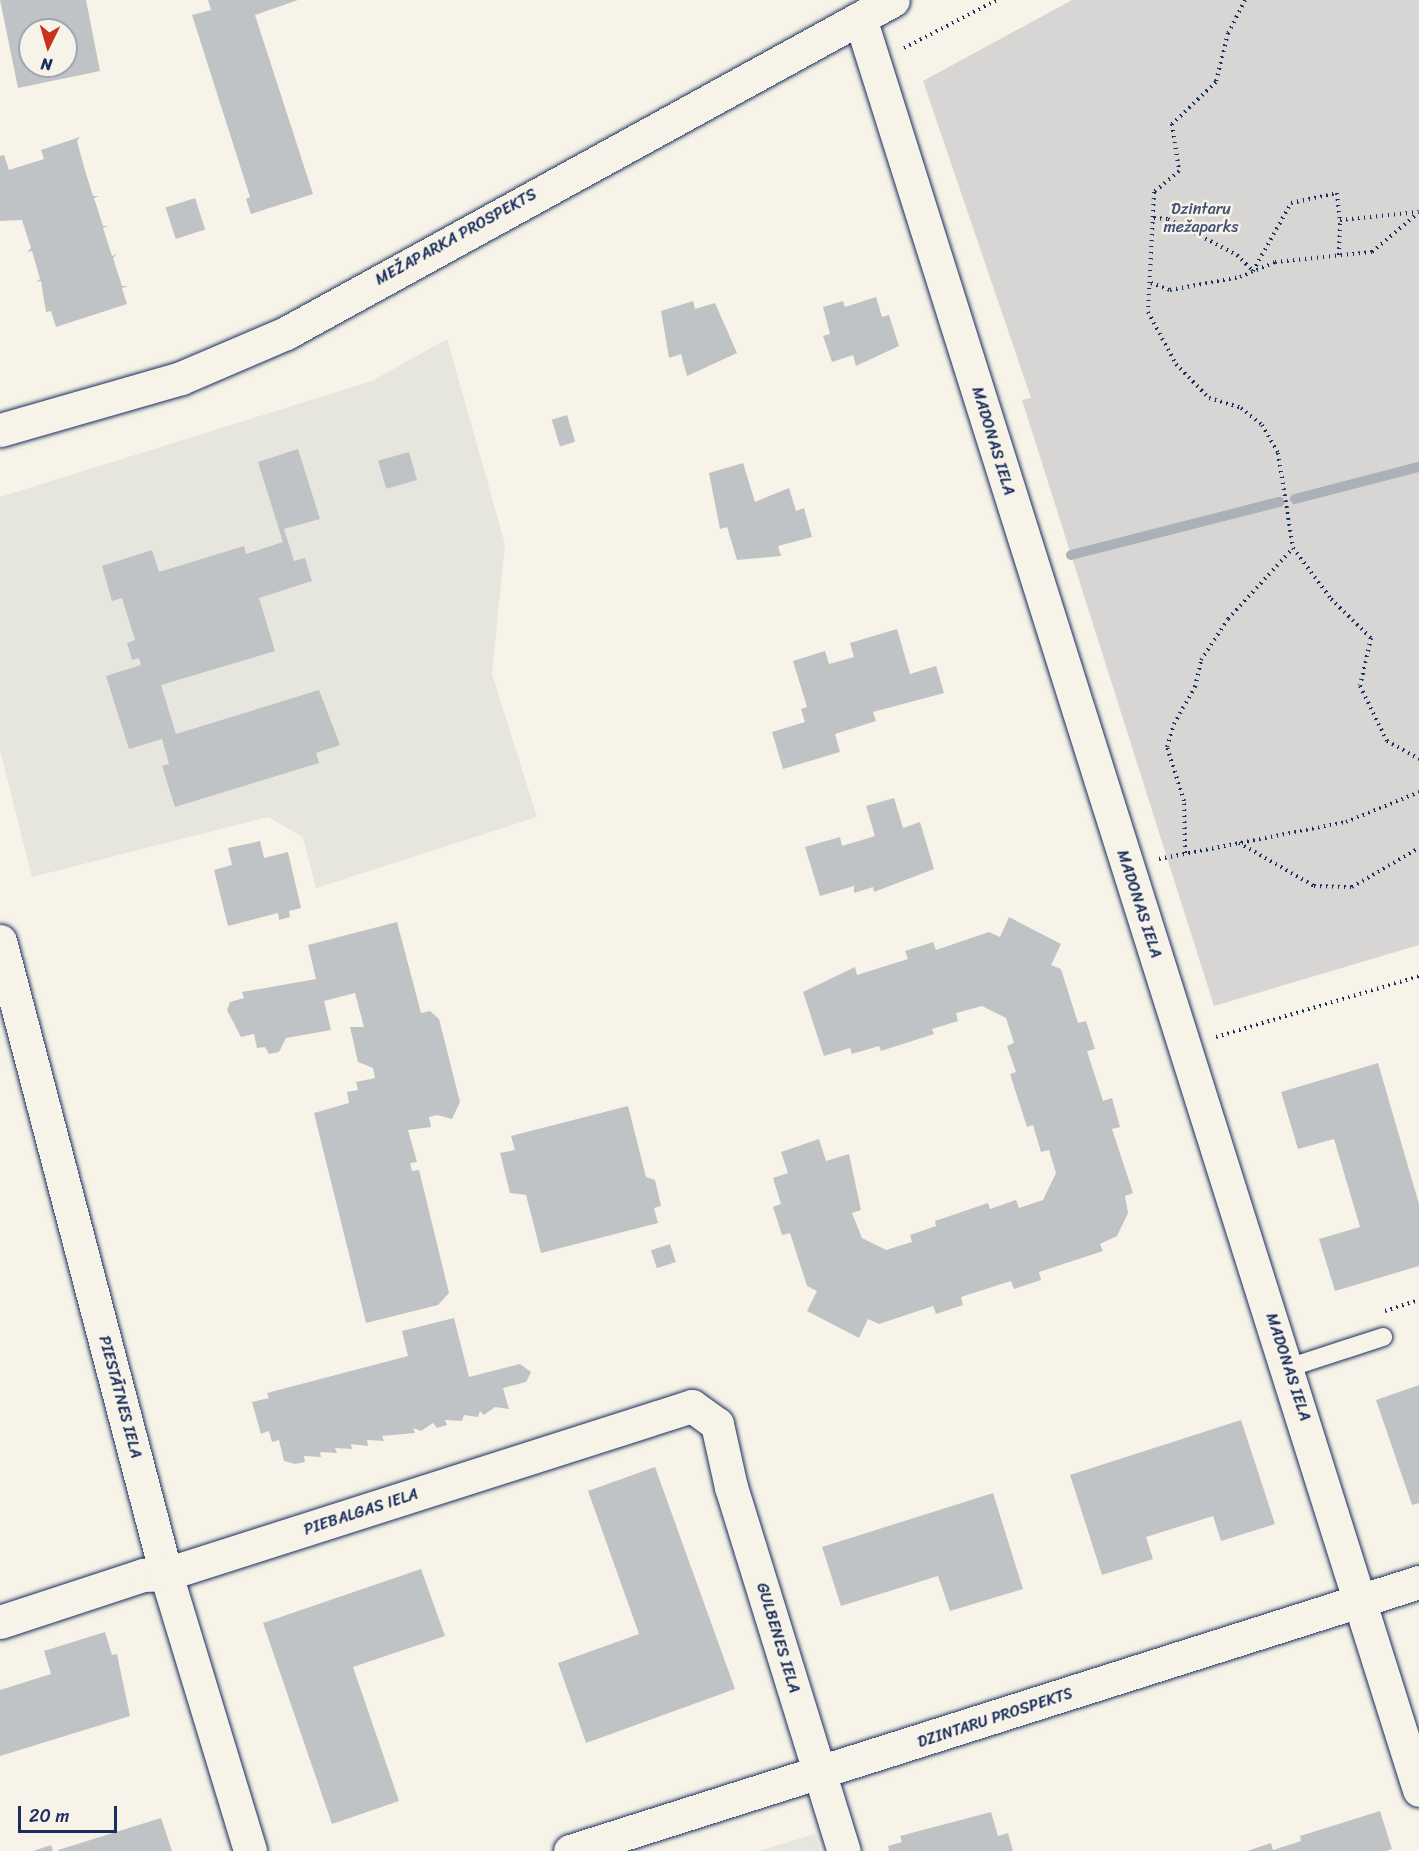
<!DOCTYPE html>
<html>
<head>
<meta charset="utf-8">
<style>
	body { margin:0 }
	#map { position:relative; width:1419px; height:1851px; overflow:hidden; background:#f7f3e8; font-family:Sriracha,sans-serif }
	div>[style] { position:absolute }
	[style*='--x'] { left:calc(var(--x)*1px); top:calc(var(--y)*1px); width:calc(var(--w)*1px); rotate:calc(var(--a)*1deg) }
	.built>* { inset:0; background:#e6e5de }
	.green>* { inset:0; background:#d7d6d4 }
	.stream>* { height:10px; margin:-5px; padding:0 5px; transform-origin:5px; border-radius:5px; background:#acb0b9 }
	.building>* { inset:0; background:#c0c3c5; transform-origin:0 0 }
	.path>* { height:4px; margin-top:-2px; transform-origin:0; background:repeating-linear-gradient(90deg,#1b2f5e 0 1.5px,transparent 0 6px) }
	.roads { filter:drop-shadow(0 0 2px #1b2f5e) drop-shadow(0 0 2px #1b2f5e) }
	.lane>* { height:18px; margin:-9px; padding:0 9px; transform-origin:9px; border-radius:9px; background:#f7f3e8 }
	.street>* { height:33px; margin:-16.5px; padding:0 16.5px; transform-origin:16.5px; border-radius:16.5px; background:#f7f3e8 }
	.secondary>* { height:33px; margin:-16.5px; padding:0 16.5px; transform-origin:16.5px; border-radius:16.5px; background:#f7f3e8 }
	span { translate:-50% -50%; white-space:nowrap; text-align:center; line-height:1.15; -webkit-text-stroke:5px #f7f3e8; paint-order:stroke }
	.park-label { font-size:16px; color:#415076 }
	.street-label { font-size:16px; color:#1b2f5e }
	.north { position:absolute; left:18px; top:18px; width:60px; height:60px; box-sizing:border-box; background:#f7f3e8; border:2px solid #9fa5b1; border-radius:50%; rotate:185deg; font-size:16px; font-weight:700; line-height:24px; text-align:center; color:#1b2f5e }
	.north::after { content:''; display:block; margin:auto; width:21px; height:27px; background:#c8321e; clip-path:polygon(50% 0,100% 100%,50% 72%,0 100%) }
	.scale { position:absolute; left:18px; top:1806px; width:99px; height:27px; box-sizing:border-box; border:3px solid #1b2f5e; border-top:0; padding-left:8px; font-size:18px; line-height:21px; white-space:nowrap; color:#1b2f5e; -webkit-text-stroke:4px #f7f3e8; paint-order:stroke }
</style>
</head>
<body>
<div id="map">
	<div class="built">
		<div style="clip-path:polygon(447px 339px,505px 544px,492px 674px,537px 817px,316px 888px,303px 837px,268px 817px,32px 877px,0 750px,0 497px,372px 381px)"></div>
		<div style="clip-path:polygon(815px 1834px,820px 1851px,759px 1851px)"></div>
	</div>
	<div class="green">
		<div style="clip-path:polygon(1072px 0,1419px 0,1419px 945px,1214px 1006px,1022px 400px,1031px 398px,923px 81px)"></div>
	</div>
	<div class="stream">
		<div style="--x:1295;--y:499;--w:128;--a:-14.5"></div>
		<div style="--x:1071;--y:555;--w:215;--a:-14.3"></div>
	</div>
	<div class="building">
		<div style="clip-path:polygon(evenodd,0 0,86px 0,100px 71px,18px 88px,0 0,30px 30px,66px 30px,66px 66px,30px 66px,30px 30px)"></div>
		<div style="clip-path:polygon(208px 0,298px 0,255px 15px,313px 194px,251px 214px,246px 199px,250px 197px,192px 15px,211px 10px)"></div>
		<div style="clip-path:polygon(80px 137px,77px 141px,84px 167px,93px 196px,99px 196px,94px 198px,103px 226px,108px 226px,103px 228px,112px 256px,117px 254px,113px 258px,122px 286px,128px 286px,122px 288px,127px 304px,56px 327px,51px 311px,46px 312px,41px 281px,36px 282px,40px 279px,32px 251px,27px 252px,31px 248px,22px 220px,0 221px,0 156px,4px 155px,9px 170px,44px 159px,41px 150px)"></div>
		<div style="left:195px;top:198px;width:33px;height:31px;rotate:72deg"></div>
		<div style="clip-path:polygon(876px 297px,882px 317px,889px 315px,899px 346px,856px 366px,853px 355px,832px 362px,823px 336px,830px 334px,823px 307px,843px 301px,845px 307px)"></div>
		<div style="clip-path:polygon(693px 301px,695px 309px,715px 303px,737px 353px,687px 376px,681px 354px,669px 358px,661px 311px)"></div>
		<div style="left:567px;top:415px;width:28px;height:16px;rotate:73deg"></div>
		<div style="clip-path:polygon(298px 449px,320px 519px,284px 529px,294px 561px,305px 558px,312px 581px,259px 598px,275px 651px,161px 685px,176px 734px,319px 690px,340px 745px,316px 753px,319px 763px,175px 807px,162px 766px,169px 764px,162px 739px,129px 749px,106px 676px,141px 665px,139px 658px,132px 660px,127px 643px,135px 640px,122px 598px,112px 601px,102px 566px,152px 550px,159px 572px,244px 546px,246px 554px,283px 542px,258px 462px)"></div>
		<div style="left:409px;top:452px;width:29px;height:32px;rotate:74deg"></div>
		<div style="clip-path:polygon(743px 463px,755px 502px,789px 488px,796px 511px,804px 508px,812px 537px,778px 546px,781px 556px,737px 560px,727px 527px,720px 529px,709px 473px)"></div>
		<div style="clip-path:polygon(897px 629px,910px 674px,936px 666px,944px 693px,873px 712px,876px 721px,835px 734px,840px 752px,783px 769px,772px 732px,805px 722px,801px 709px,807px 707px,793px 661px,825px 651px,829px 664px,854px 657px,850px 643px)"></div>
		<div style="clip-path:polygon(894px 798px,903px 828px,920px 822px,934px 869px,874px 892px,873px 887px,854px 893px,854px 886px,820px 896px,805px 847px,840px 837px,842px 846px,875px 836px,866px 806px)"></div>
		<div style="clip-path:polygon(260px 841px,264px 858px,288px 852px,301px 908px,289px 911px,290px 917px,279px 920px,278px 913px,228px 926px,214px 870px,232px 865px,228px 848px)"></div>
		<div style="clip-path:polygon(1009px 917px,1061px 944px,1051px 965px,1061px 969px,1078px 1023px,1086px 1021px,1095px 1049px,1087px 1051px,1103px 1101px,1112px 1098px,1120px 1127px,1112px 1129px,1133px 1193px,1125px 1196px,1128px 1213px,1117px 1236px,1100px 1244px,1103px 1251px,1039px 1272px,1041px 1280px,1014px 1289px,1011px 1281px,961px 1297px,963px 1305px,936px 1314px,933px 1306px,879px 1324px,868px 1319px,859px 1338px,807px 1311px,817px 1291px,807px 1286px,790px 1233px,782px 1235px,773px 1207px,781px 1204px,773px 1178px,788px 1173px,781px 1152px,819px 1139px,826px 1161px,849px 1154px,861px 1210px,852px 1213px,862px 1238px,886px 1250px,912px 1242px,910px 1235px,936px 1226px,935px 1221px,988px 1203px,990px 1209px,1016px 1200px,1019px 1208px,1043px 1200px,1056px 1173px,1049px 1150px,1041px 1152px,1033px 1125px,1027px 1127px,1010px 1074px,1016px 1072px,1007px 1046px,1014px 1043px,1006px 1018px,982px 1006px,956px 1013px,958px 1021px,932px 1029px,934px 1034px,881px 1051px,879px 1046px,852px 1054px,850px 1048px,824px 1056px,803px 992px,855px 967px,857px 975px,908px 959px,905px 951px,933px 942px,936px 950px,989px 932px,1000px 937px)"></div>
		<div style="clip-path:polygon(397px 922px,421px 1013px,430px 1011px,439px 1019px,460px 1102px,452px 1119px,437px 1115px,429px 1117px,431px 1127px,408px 1130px,417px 1162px,410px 1163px,412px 1171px,419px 1170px,449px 1293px,438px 1305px,366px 1323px,314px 1113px,349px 1103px,347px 1092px,358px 1090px,356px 1082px,375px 1078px,373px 1068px,358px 1062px,350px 1027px,364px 1027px,355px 993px,324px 1001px,331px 1030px,286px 1038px,279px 1052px,269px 1054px,265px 1047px,257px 1048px,254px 1034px,241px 1037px,227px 1010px,230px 1002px,244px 998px,242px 992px,316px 979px,308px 945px)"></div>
		<div style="clip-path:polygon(1378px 1063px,1419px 1204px,1419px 1266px,1335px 1291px,1319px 1239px,1360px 1227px,1334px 1139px,1298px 1149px,1281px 1092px)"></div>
		<div style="clip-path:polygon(628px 1106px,646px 1177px,655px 1180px,661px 1206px,654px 1208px,658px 1223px,541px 1253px,526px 1195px,510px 1193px,500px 1153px,515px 1150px,511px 1136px)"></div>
		<div style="left:670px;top:1244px;width:19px;height:20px;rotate:72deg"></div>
		<div style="clip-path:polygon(454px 1318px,469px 1377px,520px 1364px,531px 1372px,526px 1382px,503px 1388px,509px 1409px,495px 1407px,484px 1415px,480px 1411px,478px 1417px,464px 1415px,462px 1421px,445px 1420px,447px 1425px,437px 1428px,433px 1423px,421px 1431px,413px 1428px,415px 1433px,382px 1436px,384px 1441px,367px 1440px,368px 1446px,351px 1444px,352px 1449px,335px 1448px,337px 1453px,320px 1452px,321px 1457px,304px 1456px,305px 1462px,295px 1464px,284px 1461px,279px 1440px,272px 1442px,269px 1431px,261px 1434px,252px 1402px,269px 1398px,267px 1393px,408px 1356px,402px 1331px)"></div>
		<div style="clip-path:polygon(1419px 1385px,1419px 1503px,1412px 1505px,1376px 1400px)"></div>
		<div style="clip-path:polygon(1241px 1420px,1275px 1524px,1221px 1541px,1213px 1516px,1146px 1537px,1153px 1559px,1102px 1575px,1070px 1475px)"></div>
		<div style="clip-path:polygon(655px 1467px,735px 1689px,586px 1743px,558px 1663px,639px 1634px,588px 1491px)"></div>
		<div style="clip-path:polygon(993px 1493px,1023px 1589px,950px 1611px,938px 1576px,841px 1606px,822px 1547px)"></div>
		<div style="clip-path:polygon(421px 1569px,445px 1636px,353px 1667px,399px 1801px,332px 1824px,263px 1623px)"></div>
		<div style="clip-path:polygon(105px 1632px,112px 1655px,117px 1654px,130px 1716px,0 1756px,0 1690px,51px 1674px,44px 1651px)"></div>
		<div style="clip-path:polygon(1380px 1811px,1392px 1849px,1386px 1851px,1247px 1851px,1271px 1843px,1273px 1850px,1301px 1841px,1300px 1836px)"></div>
		<div style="clip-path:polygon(991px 1812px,998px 1836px,1008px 1833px,1013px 1851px,889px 1851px,888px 1846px,902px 1842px,900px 1836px)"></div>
		<div style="clip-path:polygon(161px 1818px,172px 1851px,58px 1851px,58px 1850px)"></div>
		<div style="clip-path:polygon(51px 1845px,53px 1851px,33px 1851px)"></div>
	</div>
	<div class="path">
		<div style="--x:1245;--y:0;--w:37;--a:117"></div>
		<div style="--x:1228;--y:33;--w:50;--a:103.8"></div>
		<div style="--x:1216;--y:82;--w:61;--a:136.3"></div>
		<div style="--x:1172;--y:124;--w:48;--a:81.5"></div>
		<div style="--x:1179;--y:171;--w:33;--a:140"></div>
		<div style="--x:1154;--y:192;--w:120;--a:92.9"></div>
		<div style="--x:1148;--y:312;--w:59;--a:61.7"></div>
		<div style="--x:1176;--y:364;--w:47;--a:45.9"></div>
		<div style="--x:1209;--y:398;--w:34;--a:17"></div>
		<div style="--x:1241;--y:408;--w:27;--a:39"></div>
		<div style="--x:1262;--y:425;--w:32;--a:60"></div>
		<div style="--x:1278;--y:453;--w:96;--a:81"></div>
		<div style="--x:1293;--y:548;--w:64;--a:53.3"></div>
		<div style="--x:1331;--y:599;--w:56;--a:44.3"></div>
		<div style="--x:1371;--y:638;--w:49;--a:102.9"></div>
		<div style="--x:1360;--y:686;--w:61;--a:63.9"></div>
		<div style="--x:1387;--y:741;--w:37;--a:29"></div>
		<div style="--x:904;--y:48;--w:105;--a:-27.3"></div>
		<div style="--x:1154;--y:218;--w:14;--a:4"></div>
		<div style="--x:1168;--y:219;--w:78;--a:27.6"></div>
		<div style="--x:1237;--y:255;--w:23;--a:45"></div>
		<div style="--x:1253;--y:271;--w:78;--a:-60.8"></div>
		<div style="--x:1291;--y:203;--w:47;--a:-12.3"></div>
		<div style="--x:1337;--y:193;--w:27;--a:84"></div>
		<div style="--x:1340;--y:220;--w:79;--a:-5.8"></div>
		<div style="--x:1339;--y:255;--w:35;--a:-88"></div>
		<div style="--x:1151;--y:283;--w:20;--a:20"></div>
		<div style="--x:1170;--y:290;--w:71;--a:-10.5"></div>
		<div style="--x:1240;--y:277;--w:38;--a:-23"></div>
		<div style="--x:1275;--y:262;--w:98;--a:-5.9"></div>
		<div style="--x:1372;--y:252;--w:60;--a:-40.3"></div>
		<div style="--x:1239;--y:843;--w:86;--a:29.8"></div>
		<div style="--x:1314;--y:886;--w:38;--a:2"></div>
		<div style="--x:1352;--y:887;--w:78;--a:-30.2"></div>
		<div style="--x:1185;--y:853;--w:52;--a:-91.1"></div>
		<div style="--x:1184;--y:801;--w:57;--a:-107.5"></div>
		<div style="--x:1167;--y:747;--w:24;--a:-73"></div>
		<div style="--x:1174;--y:724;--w:43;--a:-60.4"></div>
		<div style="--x:1195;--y:687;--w:28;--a:-77"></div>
		<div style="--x:1201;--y:660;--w:49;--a:-56.6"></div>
		<div style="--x:1228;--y:619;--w:96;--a:-47.5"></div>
		<div style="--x:1159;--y:859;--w:191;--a:-11.2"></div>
		<div style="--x:1346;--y:822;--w:79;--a:-22.3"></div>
		<div style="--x:1216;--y:1037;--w:212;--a:-16.7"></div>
		<div style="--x:1385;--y:1311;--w:36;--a:-18"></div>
	</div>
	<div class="roads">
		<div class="lane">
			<div style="--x:1288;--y:1368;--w:100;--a:-18.1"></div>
		</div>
		<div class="street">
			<div style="--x:860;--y:18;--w:1858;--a:72.49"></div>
			<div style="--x:0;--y:941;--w:654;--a:75.31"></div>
			<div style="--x:166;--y:1574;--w:289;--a:73.1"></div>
			<div style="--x:0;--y:1622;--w:151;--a:-18.2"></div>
			<div style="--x:143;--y:1575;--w:23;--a:-2"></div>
			<div style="--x:166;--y:1574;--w:552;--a:-17.71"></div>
			<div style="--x:692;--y:1406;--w:31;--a:36"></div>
			<div style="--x:717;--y:1424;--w:65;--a:77.5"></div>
			<div style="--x:731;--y:1487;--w:381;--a:72.8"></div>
		</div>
		<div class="secondary">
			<div style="--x:0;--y:430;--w:188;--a:-16"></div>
			<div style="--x:181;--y:378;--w:114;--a:-23.2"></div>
			<div style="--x:286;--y:333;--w:692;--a:-28.75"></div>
			<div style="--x:570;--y:1851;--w:891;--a:-17.58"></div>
		</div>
	</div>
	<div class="park-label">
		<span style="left:1201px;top:218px">Dzintaru<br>mežaparks</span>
	</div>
	<div class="street-label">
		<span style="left:456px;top:237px;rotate:-29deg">MEŽAPARKA PROSPEKTS</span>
		<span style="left:993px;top:441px;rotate:73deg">MADONAS IELA</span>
		<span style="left:1139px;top:904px;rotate:72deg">MADONAS IELA</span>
		<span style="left:1288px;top:1367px;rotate:72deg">MADONAS IELA</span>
		<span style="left:120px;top:1397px;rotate:75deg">PIESTĀTNES IELA</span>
		<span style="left:361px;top:1512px;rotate:-18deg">PIEBALGAS IELA</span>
		<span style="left:778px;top:1638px;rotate:73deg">GULBENES IELA</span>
		<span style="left:995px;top:1718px;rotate:-18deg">DZINTARU PROSPEKTS</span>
	</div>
	<div class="north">N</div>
	<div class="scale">20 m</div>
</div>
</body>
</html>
